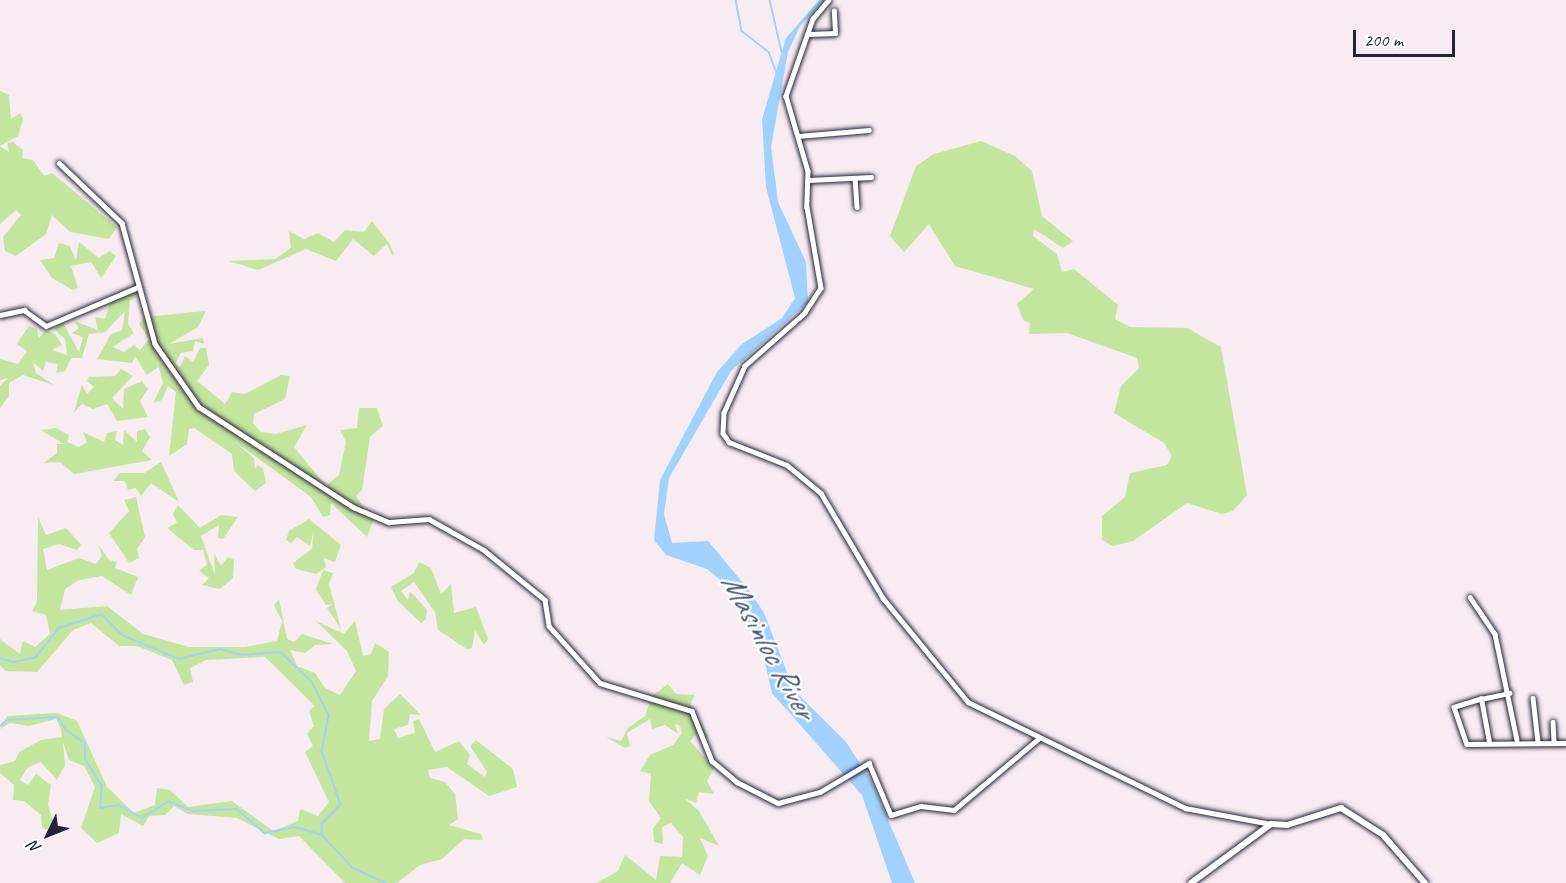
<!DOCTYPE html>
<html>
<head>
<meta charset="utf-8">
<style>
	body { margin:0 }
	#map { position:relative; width:1566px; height:883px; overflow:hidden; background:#f7ecf1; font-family:Caveat,sans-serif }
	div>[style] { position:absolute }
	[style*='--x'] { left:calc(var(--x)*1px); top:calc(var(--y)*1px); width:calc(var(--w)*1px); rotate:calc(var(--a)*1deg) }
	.green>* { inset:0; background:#c4e59d }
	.water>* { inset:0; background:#a1d2fd }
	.stream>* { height:1.5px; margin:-0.75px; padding:0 0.75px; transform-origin:0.75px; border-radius:0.75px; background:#a1d2fd }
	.roads { filter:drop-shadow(0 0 2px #22223b) drop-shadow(0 0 2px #22223b) }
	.street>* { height:4.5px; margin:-2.25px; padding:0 2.25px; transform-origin:2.25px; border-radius:2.25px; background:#fff }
	.secondary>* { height:6px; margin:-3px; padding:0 3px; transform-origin:3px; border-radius:3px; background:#fff }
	span { translate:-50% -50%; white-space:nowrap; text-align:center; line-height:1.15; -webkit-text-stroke:4.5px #fff; paint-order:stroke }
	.water-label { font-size:32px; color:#485775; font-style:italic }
	.north { position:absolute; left:18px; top:805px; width:60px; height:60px; -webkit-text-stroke:4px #fff; paint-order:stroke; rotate:227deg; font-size:16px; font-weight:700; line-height:24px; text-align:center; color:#22223b }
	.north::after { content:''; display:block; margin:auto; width:21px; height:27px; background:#22223b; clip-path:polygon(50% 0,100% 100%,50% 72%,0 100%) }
	.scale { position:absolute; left:1353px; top:30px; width:102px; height:27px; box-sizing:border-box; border:3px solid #22223b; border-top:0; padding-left:8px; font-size:18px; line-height:21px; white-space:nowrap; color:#22223b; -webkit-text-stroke:4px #fff; paint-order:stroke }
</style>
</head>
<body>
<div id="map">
	<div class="green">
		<div style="clip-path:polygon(0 91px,9px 95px,11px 119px,20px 113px,23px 119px,18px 136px,0 146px,9px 152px,7px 143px,13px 142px,23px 150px,22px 158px,33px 160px,44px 176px,52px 173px,117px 227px,109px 239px,70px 232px,52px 215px,46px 234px,16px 256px,5px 251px,3px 237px,21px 215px,16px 210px,0 224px)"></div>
		<div style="clip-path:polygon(981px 141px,1015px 156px,1032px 171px,1042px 216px,1073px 241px,1063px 248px,1034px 229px,1033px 236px,1057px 254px,1062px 272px,1074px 269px,1118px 305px,1115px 319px,1130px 327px,1187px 328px,1221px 347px,1247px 495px,1233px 511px,1222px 514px,1187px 503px,1133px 541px,1113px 546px,1102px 540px,1102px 516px,1125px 497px,1130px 473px,1167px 465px,1172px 456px,1164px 443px,1114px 413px,1121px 386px,1139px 368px,1137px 358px,1067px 333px,1029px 334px,1030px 323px,1023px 320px,1017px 304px,1034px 289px,955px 266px,929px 224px,904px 252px,890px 236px,916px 166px,934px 154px)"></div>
		<div style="clip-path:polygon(372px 221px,389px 243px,394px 253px,392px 255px,387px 244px,374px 256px,353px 239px,336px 261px,306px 249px,258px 270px,229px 261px,275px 259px,291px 248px,289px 231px,304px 239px,318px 233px,334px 242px,345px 230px,364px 232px)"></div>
		<div style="clip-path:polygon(79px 242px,99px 258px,110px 251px,116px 256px,101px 278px,91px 262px,71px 266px,78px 288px,73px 290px,52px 278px,40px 260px,54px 258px,59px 243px,70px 246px,76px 261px)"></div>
		<div style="clip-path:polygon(134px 292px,138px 297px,130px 300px,128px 324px,134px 333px,113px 347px,124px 352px,134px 345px,140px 350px,149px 339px,139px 324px,144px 317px,206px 311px,198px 327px,169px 344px,203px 338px,204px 344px,195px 341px,193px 351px,181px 353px,175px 364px,180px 367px,185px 356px,193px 362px,200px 348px,206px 348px,209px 365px,197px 381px,225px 404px,232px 392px,245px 394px,281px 375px,290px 376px,285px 399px,254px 414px,253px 423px,261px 432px,276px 434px,307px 425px,294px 447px,326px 486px,339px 475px,346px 442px,340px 430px,357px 428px,359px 408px,377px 408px,383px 426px,370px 437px,362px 490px,356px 496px,373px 520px,367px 537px,331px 503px,330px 515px,323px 517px,311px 497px,234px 441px,254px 458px,255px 469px,258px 465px,263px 469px,266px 483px,255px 491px,234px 471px,232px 454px,194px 428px,189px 429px,187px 444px,169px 456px,176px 392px,168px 386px,162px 400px,153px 403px,163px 383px,156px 358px,158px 367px,147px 375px,135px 356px,132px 363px,97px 359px,111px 334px,122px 330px,125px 311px,105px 332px,89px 334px,82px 358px,71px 358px,65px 371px,56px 373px,58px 364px,46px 362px,43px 371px,33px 362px,36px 373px,54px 385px,23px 375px,9px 383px,9px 396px,0 408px,0 386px,8px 378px,0 380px,0 359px,18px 364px,27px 351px,17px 344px,29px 326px,37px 329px,39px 338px,45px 330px,55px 334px,62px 345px,52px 350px,67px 355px,65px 339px,54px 329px,63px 323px,79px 352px,83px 337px,72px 333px,79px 328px,74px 321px,98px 330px,95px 317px,105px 319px,111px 299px)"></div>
		<div style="clip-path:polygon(121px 369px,133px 376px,112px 398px,123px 409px,124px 389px,142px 381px,148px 389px,140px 401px,148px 417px,117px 421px,107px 404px,93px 409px,82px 404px,74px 412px,82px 385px,87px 394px,94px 387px,87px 381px,89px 377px,115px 376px)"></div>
		<div style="clip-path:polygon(56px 428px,69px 435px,67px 442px,79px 447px,87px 442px,83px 432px,104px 442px,107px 433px,117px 431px,115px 440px,123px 445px,124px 430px,137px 442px,137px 431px,145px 429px,150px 437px,142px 451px,152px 460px,74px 474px,60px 462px,44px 463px,57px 453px,57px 444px,64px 444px,41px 430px)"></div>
		<div style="clip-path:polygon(161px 462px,179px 502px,151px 483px,141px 496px,136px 488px,128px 490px,125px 481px,113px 481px,120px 473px,144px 473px)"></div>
		<div style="clip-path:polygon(136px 497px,145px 537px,137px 549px,139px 558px,129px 563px,109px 533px,129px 511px,124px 500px)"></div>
		<div style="clip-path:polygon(178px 505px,200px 528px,221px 515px,238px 517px,223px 539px,218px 538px,219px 525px,201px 536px,215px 575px,214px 553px,221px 566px,228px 557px,234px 560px,233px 578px,220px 589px,202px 585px,209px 578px,199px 571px,207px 565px,203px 550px,194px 550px,167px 528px,177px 523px,173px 514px)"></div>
		<div style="clip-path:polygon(38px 517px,46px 535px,66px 528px,81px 545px,77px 550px,59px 544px,43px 549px,47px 570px,79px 558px,96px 564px,102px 556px,98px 544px,109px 560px,117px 562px,115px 568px,138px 577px,131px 595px,102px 576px,79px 580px,65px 589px,60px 610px,107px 606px,143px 634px,189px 647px,245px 647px,277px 641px,282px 621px,274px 605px,279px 599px,287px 639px,294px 642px,302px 634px,333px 644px,315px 645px,305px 653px,290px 650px,297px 666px,315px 673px,325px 688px,340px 695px,356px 671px,347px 651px,316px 621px,344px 634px,355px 621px,363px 656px,371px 654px,375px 643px,389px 652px,388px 676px,372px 701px,369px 741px,380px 739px,384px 709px,400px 694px,421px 715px,410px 714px,408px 725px,394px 729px,398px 738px,415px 733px,413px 721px,419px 719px,435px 752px,459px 741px,470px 755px,467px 764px,485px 777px,487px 772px,470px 746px,476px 740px,513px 769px,517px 787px,489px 796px,447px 767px,428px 770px,430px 778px,445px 782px,455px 794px,458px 819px,449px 825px,481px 834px,483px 840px,464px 839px,442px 859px,420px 865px,397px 883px,345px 883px,299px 836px,279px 839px,237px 818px,188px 814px,174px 806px,165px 815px,149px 816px,143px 826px,121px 814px,119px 833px,97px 843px,81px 828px,95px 787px,84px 766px,69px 760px,63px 742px,65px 765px,57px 780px,41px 762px,28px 767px,20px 780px,28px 785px,36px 774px,51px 785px,48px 805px,54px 823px,49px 830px,42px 828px,41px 815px,24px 801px,13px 800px,14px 785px,0 773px,0 765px,15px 761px,19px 752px,41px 740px,62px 737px,61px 729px,56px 719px,29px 726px,10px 723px,0 729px,7px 716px,57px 713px,77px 721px,107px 787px,134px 813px,155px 805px,157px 788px,170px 790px,188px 807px,232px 801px,273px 831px,298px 821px,300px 809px,318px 816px,329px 802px,305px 752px,313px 746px,307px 734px,314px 726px,309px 711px,315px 706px,265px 657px,206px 660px,190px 668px,193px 682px,184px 685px,172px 660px,137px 646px,119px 646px,91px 623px,73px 630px,37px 672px,6px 671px,0 665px,0 639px,20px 654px,23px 641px,35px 647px,50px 634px,46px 615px,32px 611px,37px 602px)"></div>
		<div style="clip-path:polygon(309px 519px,341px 545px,335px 562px,324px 558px,326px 567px,316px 574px,296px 569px,293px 563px,312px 549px,314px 530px,310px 546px,297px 537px,291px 543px,286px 540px,289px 531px)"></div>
		<div style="clip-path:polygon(419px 562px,431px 568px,441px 594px,451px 584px,454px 613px,476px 607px,488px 639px,484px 645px,475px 630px,472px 648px,467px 649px,438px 630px,435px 612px,414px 582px,401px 591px,408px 600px,410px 592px,414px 595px,427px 610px,426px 619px,421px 623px,398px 601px,391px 587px,414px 573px)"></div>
		<div style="clip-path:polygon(323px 570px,333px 573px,329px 584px,341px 629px,327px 608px,333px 604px,326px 605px,316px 589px)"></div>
		<div style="clip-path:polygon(668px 684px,676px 694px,695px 695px,690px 704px,708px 736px,702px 745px,695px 735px,690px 741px,714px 768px,707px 781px,714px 794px,699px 792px,696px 803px,684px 798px,699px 811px,719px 846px,700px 838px,708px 856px,700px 875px,682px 863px,670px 883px,597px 883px,618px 871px,625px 855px,656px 880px,660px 856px,682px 857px,683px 837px,671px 823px,662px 827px,663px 844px,654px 842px,653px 829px,661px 818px,649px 801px,651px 774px,640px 771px,650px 755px,673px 745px,682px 733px,680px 726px,675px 724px,678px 734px,665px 725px,652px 729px,650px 719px,627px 733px,630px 746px,625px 748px,606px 737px,621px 741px,628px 728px,645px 716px,652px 696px)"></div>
	</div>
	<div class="water">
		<div style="clip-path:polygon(819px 0,825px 0,800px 26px,788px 52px,771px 147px,778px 202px,806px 262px,808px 302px,731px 371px,669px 478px,664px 514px,672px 543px,708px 541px,748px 589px,764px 613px,794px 690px,846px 742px,871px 780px,915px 883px,892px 883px,862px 795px,772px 693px,763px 654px,733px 590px,707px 569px,666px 555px,654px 540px,660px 480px,717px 372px,742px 344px,782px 318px,795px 298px,766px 187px,762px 119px,786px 38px)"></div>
	</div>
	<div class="stream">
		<div style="--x:736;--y:0;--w:32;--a:79"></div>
		<div style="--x:742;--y:31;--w:34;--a:38"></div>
		<div style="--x:769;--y:52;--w:26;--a:69"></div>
		<div style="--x:770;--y:0;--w:53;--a:77"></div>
		<div style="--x:0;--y:658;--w:14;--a:17"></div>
		<div style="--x:13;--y:662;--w:24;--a:-12"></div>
		<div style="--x:36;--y:657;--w:37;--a:-52"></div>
		<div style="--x:59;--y:628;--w:45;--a:-18"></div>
		<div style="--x:102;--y:614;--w:29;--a:46"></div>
		<div style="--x:122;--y:635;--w:62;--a:22.8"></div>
		<div style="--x:179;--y:659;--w:42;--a:-13.7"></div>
		<div style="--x:220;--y:649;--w:24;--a:15"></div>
		<div style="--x:243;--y:655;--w:38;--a:-5"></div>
		<div style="--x:281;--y:652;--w:43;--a:44.1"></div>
		<div style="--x:312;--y:682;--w:38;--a:63"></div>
		<div style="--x:329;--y:716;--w:36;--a:101"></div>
		<div style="--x:322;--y:751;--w:57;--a:70.6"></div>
		<div style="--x:341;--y:805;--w:27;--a:135"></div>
		<div style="--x:322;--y:824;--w:11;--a:90"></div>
		<div style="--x:322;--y:835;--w:45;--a:46.8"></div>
		<div style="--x:353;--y:868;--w:36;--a:24"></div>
		<div style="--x:0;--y:726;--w:9;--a:-41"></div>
		<div style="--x:7;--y:720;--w:51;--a:-3.4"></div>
		<div style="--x:58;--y:717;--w:15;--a:58"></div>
		<div style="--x:66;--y:730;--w:23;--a:34"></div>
		<div style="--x:85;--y:743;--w:17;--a:87"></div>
		<div style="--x:86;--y:760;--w:31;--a:58"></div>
		<div style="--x:102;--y:786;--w:22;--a:93"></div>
		<div style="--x:101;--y:808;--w:18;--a:-9"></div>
		<div style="--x:119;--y:805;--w:26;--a:29"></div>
		<div style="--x:142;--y:818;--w:32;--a:-32"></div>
		<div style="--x:169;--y:801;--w:26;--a:23"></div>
		<div style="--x:193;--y:811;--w:44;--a:-2.6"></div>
		<div style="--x:237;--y:809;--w:37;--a:41"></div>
		<div style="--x:265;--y:833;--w:32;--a:-11"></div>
		<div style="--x:296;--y:827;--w:27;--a:17"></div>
	</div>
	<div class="roads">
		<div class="street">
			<div style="--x:829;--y:0;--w:25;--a:130"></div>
			<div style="--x:813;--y:19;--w:82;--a:109.3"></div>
			<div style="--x:786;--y:96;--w:78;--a:73.7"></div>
			<div style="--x:808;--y:171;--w:36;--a:92"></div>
			<div style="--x:807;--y:207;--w:82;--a:80.2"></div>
			<div style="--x:821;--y:288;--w:30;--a:123"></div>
			<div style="--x:805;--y:313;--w:80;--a:138.5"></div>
			<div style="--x:745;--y:366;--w:51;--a:114.1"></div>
			<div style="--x:724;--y:413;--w:20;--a:93"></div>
			<div style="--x:723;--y:433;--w:11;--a:56"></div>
			<div style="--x:729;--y:442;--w:62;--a:21.6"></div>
			<div style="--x:787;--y:465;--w:44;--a:39.5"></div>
			<div style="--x:821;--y:493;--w:122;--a:59.4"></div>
			<div style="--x:883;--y:598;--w:134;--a:50.7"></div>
			<div style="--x:968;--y:702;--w:242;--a:26"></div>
			<div style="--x:1185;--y:808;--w:87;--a:10.5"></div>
			<div style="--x:809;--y:34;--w:26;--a:-2"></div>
			<div style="--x:835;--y:33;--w:22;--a:-93"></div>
			<div style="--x:798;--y:136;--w:71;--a:-4.8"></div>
			<div style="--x:59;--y:163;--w:87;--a:43.6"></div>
			<div style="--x:122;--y:223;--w:125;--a:74.7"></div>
			<div style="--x:155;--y:344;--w:77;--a:55.1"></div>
			<div style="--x:199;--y:407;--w:184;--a:33"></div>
			<div style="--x:353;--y:507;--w:39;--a:23"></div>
			<div style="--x:389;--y:522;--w:40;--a:-4.3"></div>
			<div style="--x:429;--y:519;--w:63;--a:29.4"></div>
			<div style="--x:484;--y:550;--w:79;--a:39.3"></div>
			<div style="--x:545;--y:600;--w:26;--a:81"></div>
			<div style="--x:549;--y:626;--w:76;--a:48.2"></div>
			<div style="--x:600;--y:683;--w:96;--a:16.9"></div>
			<div style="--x:692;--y:711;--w:54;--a:68.2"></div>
			<div style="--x:712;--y:761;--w:33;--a:40"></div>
			<div style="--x:737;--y:782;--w:46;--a:27.1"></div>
			<div style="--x:778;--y:803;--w:43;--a:-14.7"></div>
			<div style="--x:820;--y:792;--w:57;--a:-30.6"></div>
			<div style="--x:869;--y:763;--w:56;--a:67.1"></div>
			<div style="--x:891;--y:815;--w:31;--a:-17"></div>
			<div style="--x:921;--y:806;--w:33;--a:7"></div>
			<div style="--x:954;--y:810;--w:110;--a:-40.2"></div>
			<div style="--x:855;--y:178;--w:29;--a:86"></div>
			<div style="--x:809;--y:180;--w:62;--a:-2.8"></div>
			<div style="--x:0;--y:315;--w:25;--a:-12"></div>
			<div style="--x:24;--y:310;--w:27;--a:36"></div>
			<div style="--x:46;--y:326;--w:98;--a:-22.9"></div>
			<div style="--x:1470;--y:597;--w:45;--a:56"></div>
			<div style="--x:1495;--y:634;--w:108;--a:78.3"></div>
			<div style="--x:1533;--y:698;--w:44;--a:83.5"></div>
			<div style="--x:1481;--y:699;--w:28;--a:163"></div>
			<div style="--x:1454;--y:707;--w:39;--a:71"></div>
			<div style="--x:1467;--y:744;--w:99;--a:-0.6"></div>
			<div style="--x:1553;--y:722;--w:20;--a:87"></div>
			<div style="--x:1489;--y:742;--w:44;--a:-100.5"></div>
			<div style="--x:1481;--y:699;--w:29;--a:-12"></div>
		</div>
		<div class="secondary">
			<div style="--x:1191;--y:883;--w:99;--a:-36.4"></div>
			<div style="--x:1271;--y:824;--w:16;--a:4"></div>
			<div style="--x:1287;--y:825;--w:57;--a:-17.5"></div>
			<div style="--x:1341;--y:808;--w:50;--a:32.7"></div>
			<div style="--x:1383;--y:835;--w:64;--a:48.8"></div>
		</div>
	</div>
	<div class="water-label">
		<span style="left:768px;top:646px;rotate:61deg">Masinloc River</span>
	</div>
	<div class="north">N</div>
	<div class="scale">200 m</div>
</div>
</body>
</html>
